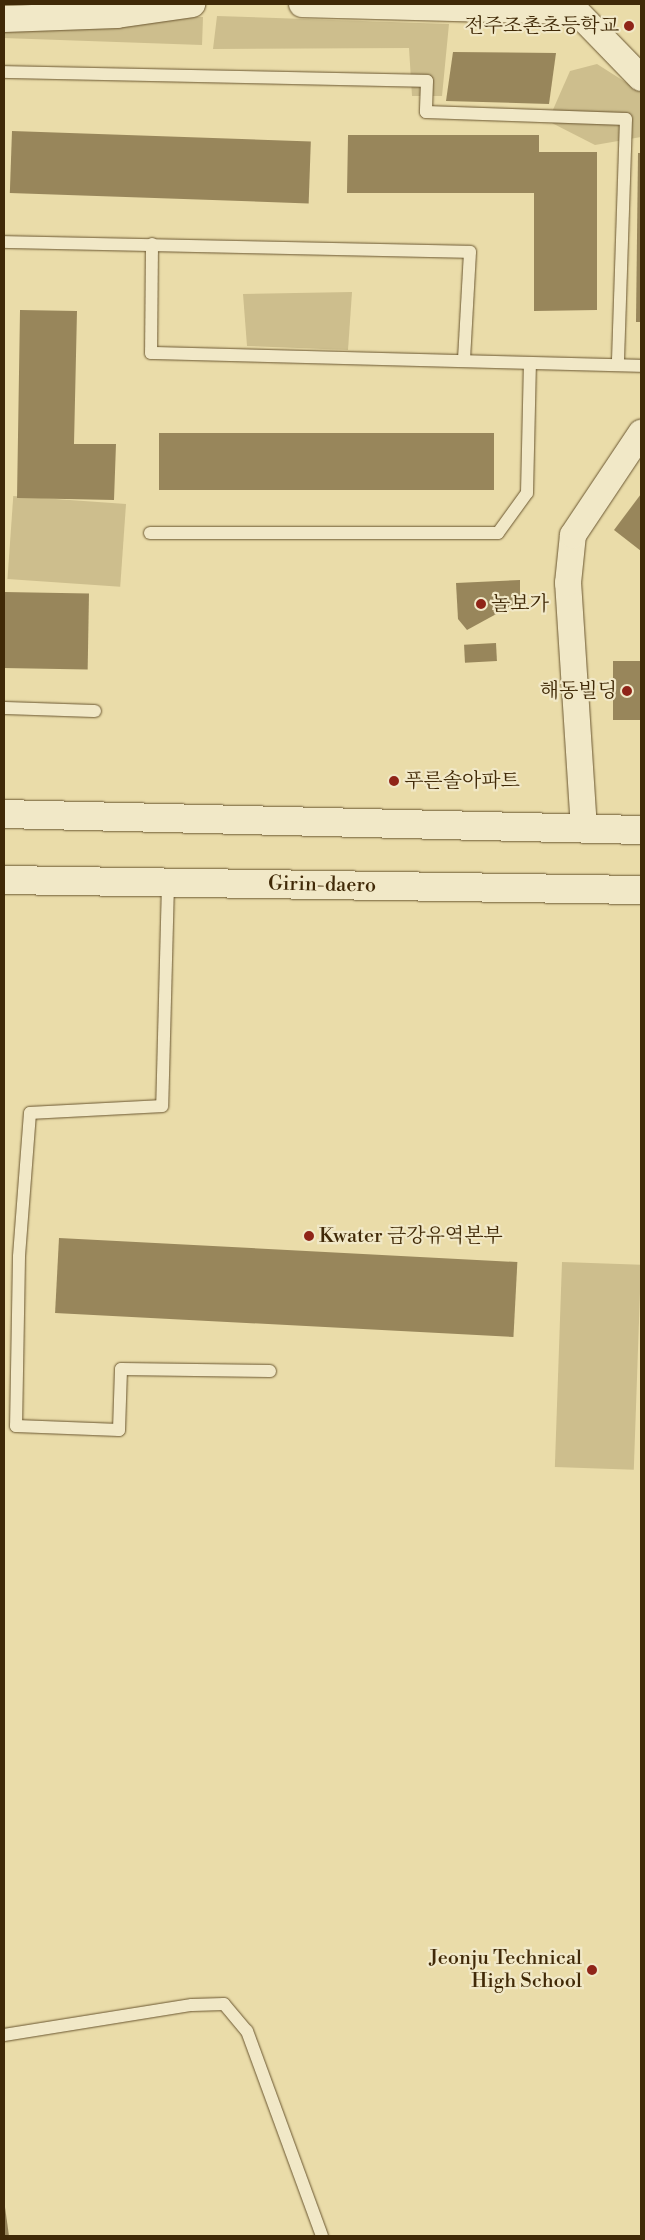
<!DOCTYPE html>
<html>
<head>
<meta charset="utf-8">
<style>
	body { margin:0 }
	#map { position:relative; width:645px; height:2240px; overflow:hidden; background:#eadca9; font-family:"Libre Bodoni","Noto Serif KR",serif }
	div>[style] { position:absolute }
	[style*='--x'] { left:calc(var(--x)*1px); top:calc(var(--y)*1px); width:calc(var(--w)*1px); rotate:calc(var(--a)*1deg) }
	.green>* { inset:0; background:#cdbe8d; transform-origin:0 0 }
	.building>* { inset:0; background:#98865b; transform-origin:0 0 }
	.roads { filter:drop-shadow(0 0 1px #6a5630) drop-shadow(0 0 1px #6a5630) }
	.lane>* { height:12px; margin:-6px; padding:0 6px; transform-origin:6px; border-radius:6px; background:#f1e8c7 }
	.street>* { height:26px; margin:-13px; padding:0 13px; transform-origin:13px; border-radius:13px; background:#f1e8c7 }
	.secondary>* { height:28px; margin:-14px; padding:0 14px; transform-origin:14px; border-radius:14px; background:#f1e8c7 }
	.dots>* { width:14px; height:14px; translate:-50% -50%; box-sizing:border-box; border:2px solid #f1e8c7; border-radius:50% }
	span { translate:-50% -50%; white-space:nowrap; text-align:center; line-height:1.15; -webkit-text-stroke:4.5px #f1e8c7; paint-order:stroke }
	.poi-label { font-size:20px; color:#402907 }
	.right { translate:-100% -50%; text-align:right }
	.left { translate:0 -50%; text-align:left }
	.street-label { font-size:20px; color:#402907 }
	.frame { position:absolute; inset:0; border:5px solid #402907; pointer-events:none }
</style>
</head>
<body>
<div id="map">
	<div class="green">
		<div style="clip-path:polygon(217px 16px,449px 24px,442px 96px,412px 96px,409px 48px,213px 49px)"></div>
		<div style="left:203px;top:17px;width:28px;height:199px;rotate:92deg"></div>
		<div style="clip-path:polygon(597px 64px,641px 92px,641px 137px,595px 145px,548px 121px,570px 71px)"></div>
		<div style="clip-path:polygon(352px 292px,348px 350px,247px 346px,243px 294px)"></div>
		<div style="left:126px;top:504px;width:83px;height:113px;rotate:94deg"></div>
		<div style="left:562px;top:1262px;width:79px;height:205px;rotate:2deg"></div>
	</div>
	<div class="building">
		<div style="clip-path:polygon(453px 52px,556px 53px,549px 104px,446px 101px)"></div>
		<div style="left:12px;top:131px;width:299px;height:62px;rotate:2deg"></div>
		<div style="clip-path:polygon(348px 135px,539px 135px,539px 152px,597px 152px,597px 310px,534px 311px,534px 193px,347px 193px)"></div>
		<div style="clip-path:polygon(638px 153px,641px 153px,641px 322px,636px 322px)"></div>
		<div style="clip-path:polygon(20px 310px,77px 311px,74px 444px,116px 444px,114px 500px,17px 498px)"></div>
		<div style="left:494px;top:433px;width:57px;height:335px;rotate:90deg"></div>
		<div style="clip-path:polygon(641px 494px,641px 551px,614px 530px)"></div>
		<div style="clip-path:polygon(520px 580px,520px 601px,467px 630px,458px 619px,456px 583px)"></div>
		<div style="left:4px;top:592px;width:85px;height:76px;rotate:1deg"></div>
		<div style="left:496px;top:643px;width:18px;height:32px;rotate:87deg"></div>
		<div style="left:641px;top:661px;width:59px;height:28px;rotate:90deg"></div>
		<div style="left:59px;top:1238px;width:459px;height:75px;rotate:3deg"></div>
		<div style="clip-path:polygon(4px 2207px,5px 2207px,9px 2236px,4px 2236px)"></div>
	</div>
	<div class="roads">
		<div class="lane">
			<div style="--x:4;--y:72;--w:423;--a:1.2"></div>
			<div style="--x:427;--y:81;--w:31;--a:92"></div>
			<div style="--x:426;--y:112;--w:200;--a:2"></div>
			<div style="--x:626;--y:119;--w:246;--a:91.9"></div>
			<div style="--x:4;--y:242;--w:466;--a:1.2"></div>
			<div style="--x:470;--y:252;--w:109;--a:93.2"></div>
			<div style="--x:152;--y:244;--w:109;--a:90.5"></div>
			<div style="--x:151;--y:353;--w:490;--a:1.5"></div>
			<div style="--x:150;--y:533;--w:348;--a:0"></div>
			<div style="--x:498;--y:533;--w:49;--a:-54.1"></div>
			<div style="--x:527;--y:493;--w:130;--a:-88.7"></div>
			<div style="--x:4;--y:708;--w:91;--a:1.9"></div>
			<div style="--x:168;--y:884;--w:222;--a:91.5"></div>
			<div style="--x:162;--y:1106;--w:132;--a:177"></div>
			<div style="--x:30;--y:1113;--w:144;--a:94.4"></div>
			<div style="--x:19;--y:1257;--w:169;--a:91"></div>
			<div style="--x:16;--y:1426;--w:103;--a:2.2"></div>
			<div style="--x:119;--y:1430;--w:61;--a:-88.1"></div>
			<div style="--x:121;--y:1369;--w:149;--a:0.8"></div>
			<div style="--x:4;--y:2035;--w:190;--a:-9.1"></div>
			<div style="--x:192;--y:2005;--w:32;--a:-2"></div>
			<div style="--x:224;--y:2004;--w:35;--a:50"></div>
			<div style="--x:247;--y:2031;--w:218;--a:69.9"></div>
		</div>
		<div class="street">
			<div style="--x:302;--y:4;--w:274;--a:1.5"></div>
			<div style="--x:576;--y:11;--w:93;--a:45.9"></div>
			<div style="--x:4;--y:19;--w:113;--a:-2"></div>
			<div style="--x:117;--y:15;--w:76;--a:-8.3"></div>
			<div style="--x:584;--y:829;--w:247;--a:-93.7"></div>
			<div style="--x:568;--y:583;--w:48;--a:-84.1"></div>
			<div style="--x:573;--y:535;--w:123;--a:-56.3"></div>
		</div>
		<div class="secondary">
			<div style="--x:4;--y:814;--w:637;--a:1.44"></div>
			<div style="--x:4;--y:880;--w:637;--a:0.9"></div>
		</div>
	</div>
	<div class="dots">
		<div style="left:629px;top:26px;background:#8f2418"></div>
		<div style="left:481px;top:604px;background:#8f2418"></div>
		<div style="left:627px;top:691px;background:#8f2418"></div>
		<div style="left:394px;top:781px;background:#8f2418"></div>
		<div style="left:309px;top:1236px;background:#8f2418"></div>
		<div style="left:592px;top:1970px;background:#8f2418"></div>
	</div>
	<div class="poi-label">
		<span class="right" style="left:619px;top:26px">전주조촌초등학교</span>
		<span class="left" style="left:491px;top:604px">놀보가</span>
		<span class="right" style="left:617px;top:691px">해동빌딩</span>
		<span class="left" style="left:404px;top:781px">푸른솔아파트</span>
		<span class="left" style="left:319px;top:1236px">Kwater 금강유역본부</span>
		<span class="right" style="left:582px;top:1970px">Jeonju Technical<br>High School</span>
	</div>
	<div class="street-label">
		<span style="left:322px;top:885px;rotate:1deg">Girin-daero</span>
	</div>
	<div class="frame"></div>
</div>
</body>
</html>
